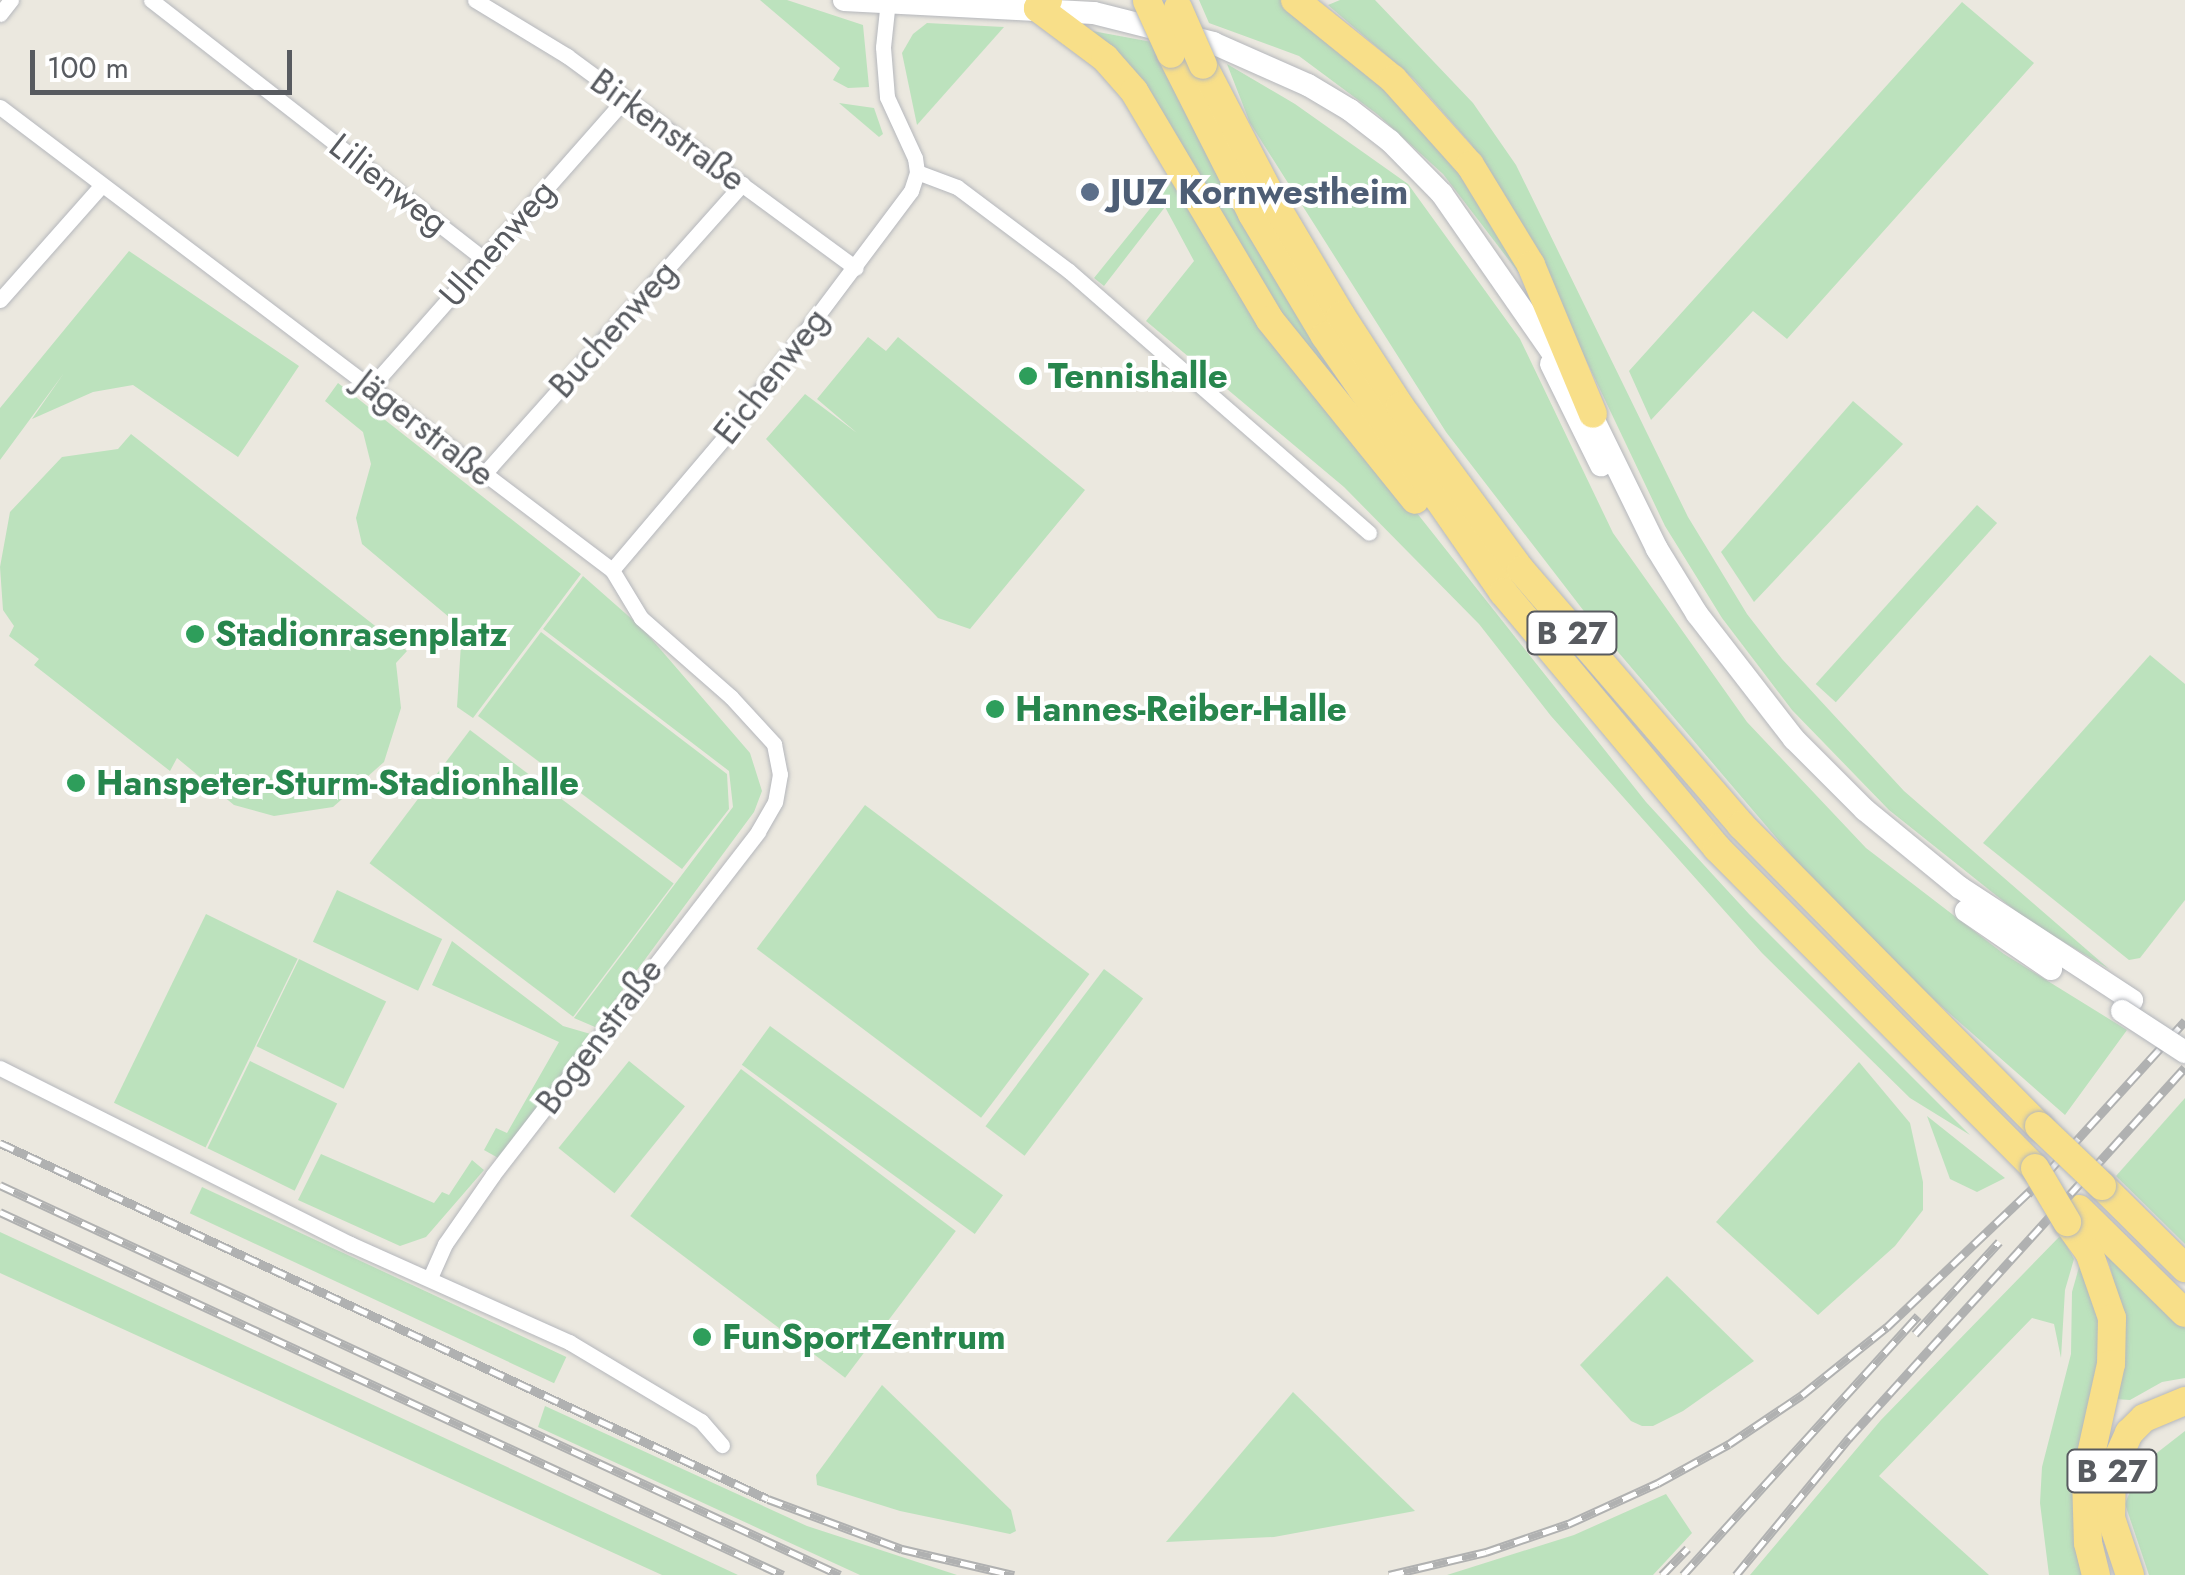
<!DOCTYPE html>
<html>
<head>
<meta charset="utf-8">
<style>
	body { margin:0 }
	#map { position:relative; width:2185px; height:1575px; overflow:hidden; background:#ebe8df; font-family:Jost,sans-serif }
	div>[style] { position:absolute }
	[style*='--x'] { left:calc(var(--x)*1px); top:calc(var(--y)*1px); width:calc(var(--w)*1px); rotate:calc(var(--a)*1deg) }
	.green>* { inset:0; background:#bce2bd; transform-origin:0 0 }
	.roads { filter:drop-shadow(0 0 2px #b5b7bc) drop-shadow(0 0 2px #b5b7bc) }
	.street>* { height:15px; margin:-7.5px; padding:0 7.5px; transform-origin:7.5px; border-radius:7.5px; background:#fff }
	.secondary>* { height:22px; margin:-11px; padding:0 11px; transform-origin:11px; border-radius:11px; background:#fff }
	.highway>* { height:28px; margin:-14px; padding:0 14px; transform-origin:14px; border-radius:14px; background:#f8df89 }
	.rail>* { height:9px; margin-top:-4.5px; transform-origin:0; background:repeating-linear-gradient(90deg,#fff 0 15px,#b0b1b1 0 30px); box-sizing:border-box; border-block:2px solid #b0b1b1 }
	.bridges { filter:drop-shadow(0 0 2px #b3b6bc) drop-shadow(0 0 2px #b3b6bc) }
	.secondary-bridge>* { height:22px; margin:-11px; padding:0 11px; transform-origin:11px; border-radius:11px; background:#fff }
	.highway-bridge>* { height:28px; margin:-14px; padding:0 14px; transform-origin:14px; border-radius:14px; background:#f8df89 }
	.dots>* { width:28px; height:28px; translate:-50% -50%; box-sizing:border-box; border:5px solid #fff; border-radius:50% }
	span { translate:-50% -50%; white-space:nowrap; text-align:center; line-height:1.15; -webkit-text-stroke:8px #fff; paint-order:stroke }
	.shield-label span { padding:2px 8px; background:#fff; border:2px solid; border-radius:8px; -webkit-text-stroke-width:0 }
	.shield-label { font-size:32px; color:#585b60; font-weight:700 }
	.street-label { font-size:35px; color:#585b60 }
	.service-label { font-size:35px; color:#4e5e75; font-weight:700 }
	.left { translate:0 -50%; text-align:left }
	.leisure-label { font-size:35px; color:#27864d; font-weight:700 }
	.scale { position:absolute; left:30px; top:50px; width:262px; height:45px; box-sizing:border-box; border:5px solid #585b60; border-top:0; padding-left:12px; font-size:30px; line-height:35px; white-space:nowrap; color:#585b60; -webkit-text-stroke:8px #fff; paint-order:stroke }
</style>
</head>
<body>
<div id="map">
	<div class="green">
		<div style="clip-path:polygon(760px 0,787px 0,863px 25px,869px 87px,848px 88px,833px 80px,840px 68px)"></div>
		<div style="clip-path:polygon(1199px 0,1286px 0,1399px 95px,1454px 158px,1538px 298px,1443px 174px,1377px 114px,1299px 56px,1209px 23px)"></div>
		<div style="clip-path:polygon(1340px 0,1375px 0,1473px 103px,1516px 165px,1688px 517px,1747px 614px,1782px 659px,1904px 791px,2109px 969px,2027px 920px,1889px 810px,1792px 710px,1722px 618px,1665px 526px,1526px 234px,1471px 144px,1414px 79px,1328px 5px)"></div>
		<div style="clip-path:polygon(1962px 2px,2034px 63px,1787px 339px,1753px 311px,1651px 420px,1629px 371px)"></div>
		<div style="clip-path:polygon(927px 23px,1004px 27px,917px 125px,902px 53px,913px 34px)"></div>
		<div style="clip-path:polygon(1087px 30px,1152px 42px,1371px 428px,1303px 349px)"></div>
		<div style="clip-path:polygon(1227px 64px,1295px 104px,1408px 184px,1520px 339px,1613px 533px,1747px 722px,1866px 848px,2004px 954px,2127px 1030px,2065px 1115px,1915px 983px,1808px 875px,1590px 619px,1446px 432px,1250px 123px)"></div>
		<div style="clip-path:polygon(839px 103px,874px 108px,883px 134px,879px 137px)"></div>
		<div style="clip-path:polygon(1174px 179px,1401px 493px,1646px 802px,1749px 914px,1970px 1135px,1910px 1098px,1762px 953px,1551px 716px,1479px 624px,1344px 487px,1146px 321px,1194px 261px,1165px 207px,1104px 286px,1094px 278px)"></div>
		<div style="clip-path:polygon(129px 251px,299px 366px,238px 457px,133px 385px,93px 392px,32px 419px,64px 373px,0 460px,0 408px)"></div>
		<div style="clip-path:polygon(868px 337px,886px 351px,898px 337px,1085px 490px,970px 629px,938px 618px,766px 439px,805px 394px,857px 433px,817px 399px)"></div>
		<div style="clip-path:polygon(338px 383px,581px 574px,473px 718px,457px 707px,462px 628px,362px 544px,356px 518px,371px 464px,363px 432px,325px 401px)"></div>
		<div style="clip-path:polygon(1853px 401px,1903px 444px,1754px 602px,1721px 552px)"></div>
		<div style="clip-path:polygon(131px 434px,407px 651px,396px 663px,401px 708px,384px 762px,333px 807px,274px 816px,234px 805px,177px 758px,170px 771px,34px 665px,39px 659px,9px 636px,14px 626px,3px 610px,0 567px,10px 512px,62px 457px,118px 449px)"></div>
		<div style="left:1977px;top:505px;width:27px;height:241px;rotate:42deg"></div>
		<div style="clip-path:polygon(583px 576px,642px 628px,750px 753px,762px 791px,754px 812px,595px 1027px,574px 1018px,733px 807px,729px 771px,543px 629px)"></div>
		<div style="clip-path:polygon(541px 632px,727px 774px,729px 809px,682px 869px,478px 716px)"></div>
		<div style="clip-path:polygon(2150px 655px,2185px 684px,2185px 900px,2140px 958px,2129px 960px,1983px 843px)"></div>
		<div style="left:470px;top:730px;width:255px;height:167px;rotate:37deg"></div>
		<div style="left:865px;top:805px;width:281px;height:180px;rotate:37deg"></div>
		<div style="left:337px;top:890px;width:116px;height:57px;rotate:25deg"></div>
		<div style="left:206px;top:914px;width:102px;height:210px;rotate:26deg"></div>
		<div style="clip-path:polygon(452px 941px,563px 1026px,594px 1035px,500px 1159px,484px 1150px,496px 1128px,507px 1133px,559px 1042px,432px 985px)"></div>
		<div style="left:299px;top:959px;width:97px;height:97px;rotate:26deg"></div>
		<div style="left:1104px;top:969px;width:49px;height:197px;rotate:37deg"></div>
		<div style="left:770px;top:1026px;width:288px;height:48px;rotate:36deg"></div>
		<div style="left:250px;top:1061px;width:97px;height:97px;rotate:26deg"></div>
		<div style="left:629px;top:1061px;width:72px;height:112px;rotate:39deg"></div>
		<div style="clip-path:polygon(1859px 1062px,1910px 1123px,1923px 1182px,1923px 1210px,1895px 1246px,1818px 1315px,1716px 1222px)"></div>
		<div style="left:741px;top:1069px;width:269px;height:184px;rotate:37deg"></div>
		<div style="clip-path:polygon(2185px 1098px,2185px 1244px,2116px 1176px)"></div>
		<div style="clip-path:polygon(1927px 1116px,2005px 1178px,1977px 1192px,1950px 1179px)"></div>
		<div style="clip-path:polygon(321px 1154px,434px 1203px,442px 1192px,449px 1195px,472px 1160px,484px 1170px,426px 1237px,400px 1246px,298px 1200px)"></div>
		<div style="left:202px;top:1187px;width:402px;height:29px;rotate:25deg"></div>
		<div style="clip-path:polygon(0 1232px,520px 1473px,738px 1575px,662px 1575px,0 1273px)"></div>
		<div style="clip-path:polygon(2061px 1235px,2074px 1259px,2065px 1290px,2061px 1358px,2054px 1324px,2032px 1318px,1879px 1476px,1989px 1575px,1750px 1575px,1881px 1420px)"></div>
		<div style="clip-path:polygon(2107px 1255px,2185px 1328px,2185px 1378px,2162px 1382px,2130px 1400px,2115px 1399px,2118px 1298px)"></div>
		<div style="clip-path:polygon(2081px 1260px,2099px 1321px,2088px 1575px,2049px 1575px,2040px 1503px,2042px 1467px,2071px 1354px,2072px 1292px)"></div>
		<div style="clip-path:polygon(1667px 1276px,1754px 1361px,1683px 1411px,1653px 1426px,1642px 1426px,1631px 1421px,1580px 1365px)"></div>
		<div style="clip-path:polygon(882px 1385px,1011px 1510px,1016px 1531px,1010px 1534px,900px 1511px,817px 1485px,816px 1475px)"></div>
		<div style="clip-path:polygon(1293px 1392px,1415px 1511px,1274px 1537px,1166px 1542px)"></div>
		<div style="clip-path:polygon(545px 1406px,807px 1526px,957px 1575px,860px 1575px,538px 1427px)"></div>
		<div style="clip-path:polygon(2185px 1431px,2185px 1575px,2149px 1575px,2125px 1504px,2140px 1466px)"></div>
		<div style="clip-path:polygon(1666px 1494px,1692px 1533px,1653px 1575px,1447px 1575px,1574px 1535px)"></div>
	</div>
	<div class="roads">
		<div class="street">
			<div style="--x:151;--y:0;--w:420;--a:37.9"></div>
			<div style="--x:475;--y:0;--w:108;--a:31.3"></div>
			<div style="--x:567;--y:56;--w:358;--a:36.3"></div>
			<div style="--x:0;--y:14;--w:18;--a:-52"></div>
			<div style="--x:0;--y:107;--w:767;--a:37.11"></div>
			<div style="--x:612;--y:570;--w:56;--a:58.9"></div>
			<div style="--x:641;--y:618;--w:120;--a:41.3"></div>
			<div style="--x:731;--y:697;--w:64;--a:47.5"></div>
			<div style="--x:774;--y:744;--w:31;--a:79"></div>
			<div style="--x:780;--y:774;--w:28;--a:100"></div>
			<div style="--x:775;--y:802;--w:34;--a:120"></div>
			<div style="--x:758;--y:832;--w:433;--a:127.7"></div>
			<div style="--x:493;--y:1175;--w:84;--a:124.8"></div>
			<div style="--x:445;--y:1244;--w:35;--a:114"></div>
			<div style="--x:917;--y:172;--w:43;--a:20.6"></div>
			<div style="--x:957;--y:187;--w:140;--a:36.9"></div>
			<div style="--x:1069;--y:271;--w:398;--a:41.1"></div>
			<div style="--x:0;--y:300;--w:152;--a:-48.5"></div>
			<div style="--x:371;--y:387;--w:383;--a:-48.6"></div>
			<div style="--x:483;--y:475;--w:390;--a:-48.3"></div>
			<div style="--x:612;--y:570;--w:192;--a:-49.7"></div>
			<div style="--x:736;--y:424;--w:291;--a:-53.1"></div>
			<div style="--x:911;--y:191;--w:20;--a:-72"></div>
			<div style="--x:917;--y:172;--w:14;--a:-98"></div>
			<div style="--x:915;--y:158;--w:67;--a:-114.7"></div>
			<div style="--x:887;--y:97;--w:50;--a:-94.6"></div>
			<div style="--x:883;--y:47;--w:47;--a:-83.9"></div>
			<div style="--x:0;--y:1068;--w:392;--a:26.7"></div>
			<div style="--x:350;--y:1244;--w:240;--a:24.1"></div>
			<div style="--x:569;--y:1342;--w:154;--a:30.9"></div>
			<div style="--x:701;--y:1421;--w:32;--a:49"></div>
		</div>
		<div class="secondary">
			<div style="--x:844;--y:0;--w:250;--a:3"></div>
			<div style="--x:1094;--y:13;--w:123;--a:14.1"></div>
			<div style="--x:1213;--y:43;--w:104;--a:23.9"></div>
			<div style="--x:1308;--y:85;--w:49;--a:30.8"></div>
			<div style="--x:1350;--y:110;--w:51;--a:37.8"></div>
			<div style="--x:1390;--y:141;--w:74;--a:45.5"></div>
			<div style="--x:1442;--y:194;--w:221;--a:55.2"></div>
			<div style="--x:1551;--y:364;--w:113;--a:63.7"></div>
			<div style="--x:1585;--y:402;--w:164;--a:63.9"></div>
			<div style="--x:1657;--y:549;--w:76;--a:58.4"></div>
			<div style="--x:1697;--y:614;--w:158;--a:52.2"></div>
			<div style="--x:1794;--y:739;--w:100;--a:45"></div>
			<div style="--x:1865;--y:810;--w:122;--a:39.3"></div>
			<div style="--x:1959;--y:887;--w:207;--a:33.2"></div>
			<div style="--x:1966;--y:911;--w:103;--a:34.3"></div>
		</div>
		<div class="highway">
			<div style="--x:1048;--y:0;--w:13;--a:141"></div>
			<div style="--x:1038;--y:8;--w:84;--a:36.7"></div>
			<div style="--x:1105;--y:58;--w:44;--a:48.7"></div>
			<div style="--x:1134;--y:91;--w:266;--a:59.3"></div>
			<div style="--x:1270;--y:320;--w:231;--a:51.1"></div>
			<div style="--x:1295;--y:0;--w:126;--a:38.9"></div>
			<div style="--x:1393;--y:79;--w:115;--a:48.2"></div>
			<div style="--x:1470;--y:165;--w:117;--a:58.6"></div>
			<div style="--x:1531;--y:265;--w:161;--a:67.4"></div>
			<div style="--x:1171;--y:54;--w:179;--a:63.1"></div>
			<div style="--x:1252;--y:214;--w:142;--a:59.1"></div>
			<div style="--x:1325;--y:336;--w:312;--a:55.2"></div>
			<div style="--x:1503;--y:592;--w:334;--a:50.1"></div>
			<div style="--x:1717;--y:848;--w:451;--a:45.2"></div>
			<div style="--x:1203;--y:65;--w:159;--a:62.6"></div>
			<div style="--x:1276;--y:206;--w:127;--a:59.2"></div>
			<div style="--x:1341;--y:315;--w:108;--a:57"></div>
			<div style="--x:1400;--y:406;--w:204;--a:53.6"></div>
			<div style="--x:1521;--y:570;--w:337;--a:49.2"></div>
			<div style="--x:1741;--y:825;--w:424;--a:45.3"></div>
			<div style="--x:2102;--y:1186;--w:117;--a:44.7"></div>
			<div style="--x:2079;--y:1209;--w:148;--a:44.5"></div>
			<div style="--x:2067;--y:1222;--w:37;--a:54"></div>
			<div style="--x:2089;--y:1252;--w:70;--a:70.8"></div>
			<div style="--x:2112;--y:1318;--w:46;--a:91.2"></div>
			<div style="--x:2111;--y:1364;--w:116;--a:102.5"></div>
			<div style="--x:2086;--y:1477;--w:66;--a:88.3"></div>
			<div style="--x:2088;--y:1543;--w:33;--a:76"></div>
			<div style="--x:2130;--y:1575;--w:60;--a:-108.4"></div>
			<div style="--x:2111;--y:1518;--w:47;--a:-88.8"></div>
			<div style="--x:2112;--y:1471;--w:42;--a:-65.9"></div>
			<div style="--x:2129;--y:1433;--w:21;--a:-45"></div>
			<div style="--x:2144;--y:1418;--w:44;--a:-22.5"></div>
		</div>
	</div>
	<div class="rail">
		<div style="--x:0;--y:1143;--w:846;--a:24.87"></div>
		<div style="--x:768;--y:1499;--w:143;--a:20.5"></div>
		<div style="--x:902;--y:1549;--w:115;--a:13.1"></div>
		<div style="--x:0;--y:1185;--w:926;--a:24.9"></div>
		<div style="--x:2028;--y:1194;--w:234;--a:-47.8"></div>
		<div style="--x:0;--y:1212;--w:863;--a:24.87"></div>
		<div style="--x:1915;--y:1334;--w:125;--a:-47.6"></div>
		<div style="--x:1389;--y:1575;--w:100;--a:-13.3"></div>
		<div style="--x:1486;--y:1552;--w:87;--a:-18.9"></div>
		<div style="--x:1568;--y:1524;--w:99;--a:-24.5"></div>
		<div style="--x:1658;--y:1483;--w:81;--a:-28.8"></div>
		<div style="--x:1729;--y:1444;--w:88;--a:-33.9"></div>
		<div style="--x:1802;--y:1395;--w:109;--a:-38.7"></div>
		<div style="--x:1887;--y:1327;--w:207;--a:-43.6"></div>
		<div style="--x:1662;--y:1575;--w:37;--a:-46"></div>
		<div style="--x:1683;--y:1575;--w:350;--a:-47.8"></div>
		<div style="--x:1736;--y:1575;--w:178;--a:-50.5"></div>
		<div style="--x:1849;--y:1438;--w:500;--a:-47.8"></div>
	</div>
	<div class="bridges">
		<div class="secondary-bridge">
			<div style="--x:2122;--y:1011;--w:75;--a:33.1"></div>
		</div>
		<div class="highway-bridge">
			<div style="--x:1147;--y:1;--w:58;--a:65.6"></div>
			<div style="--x:1178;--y:8;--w:62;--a:66.3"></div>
			<div style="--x:2039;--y:1126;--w:87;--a:43.6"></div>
			<div style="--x:2035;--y:1168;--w:63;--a:59.3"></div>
		</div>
	</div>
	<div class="dots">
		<div style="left:1090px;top:192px;background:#5c6f8a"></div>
		<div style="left:1028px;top:376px;background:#2e9e5b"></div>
		<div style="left:195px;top:634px;background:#2e9e5b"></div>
		<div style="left:995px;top:709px;background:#2e9e5b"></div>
		<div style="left:76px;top:783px;background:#2e9e5b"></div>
		<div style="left:702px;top:1337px;background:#2e9e5b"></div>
	</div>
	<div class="shield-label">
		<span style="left:1572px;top:633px">B 27</span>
		<span style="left:2112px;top:1471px">B 27</span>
	</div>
	<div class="street-label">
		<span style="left:668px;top:130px;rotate:36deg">Birkenstraße</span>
		<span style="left:389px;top:184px;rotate:38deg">Lilienweg</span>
		<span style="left:497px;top:243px;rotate:-49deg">Ulmenweg</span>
		<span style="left:613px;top:329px;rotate:-48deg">Buchenweg</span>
		<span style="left:771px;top:376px;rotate:-52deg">Eichenweg</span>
		<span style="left:425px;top:428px;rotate:38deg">Jägerstraße</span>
		<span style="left:599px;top:1036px;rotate:-53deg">Bogenstraße</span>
	</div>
	<div class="service-label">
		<span class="left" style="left:1110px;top:192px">JUZ Kornwestheim</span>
	</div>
	<div class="leisure-label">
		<span class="left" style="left:1048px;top:376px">Tennishalle</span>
		<span class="left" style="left:215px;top:634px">Stadionrasenplatz</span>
		<span class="left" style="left:1015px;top:709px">Hannes-Reiber-Halle</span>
		<span class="left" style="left:96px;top:783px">Hanspeter-Sturm-Stadionhalle</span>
		<span class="left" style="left:722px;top:1337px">FunSportZentrum</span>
	</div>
	<div class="scale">100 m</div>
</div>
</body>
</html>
